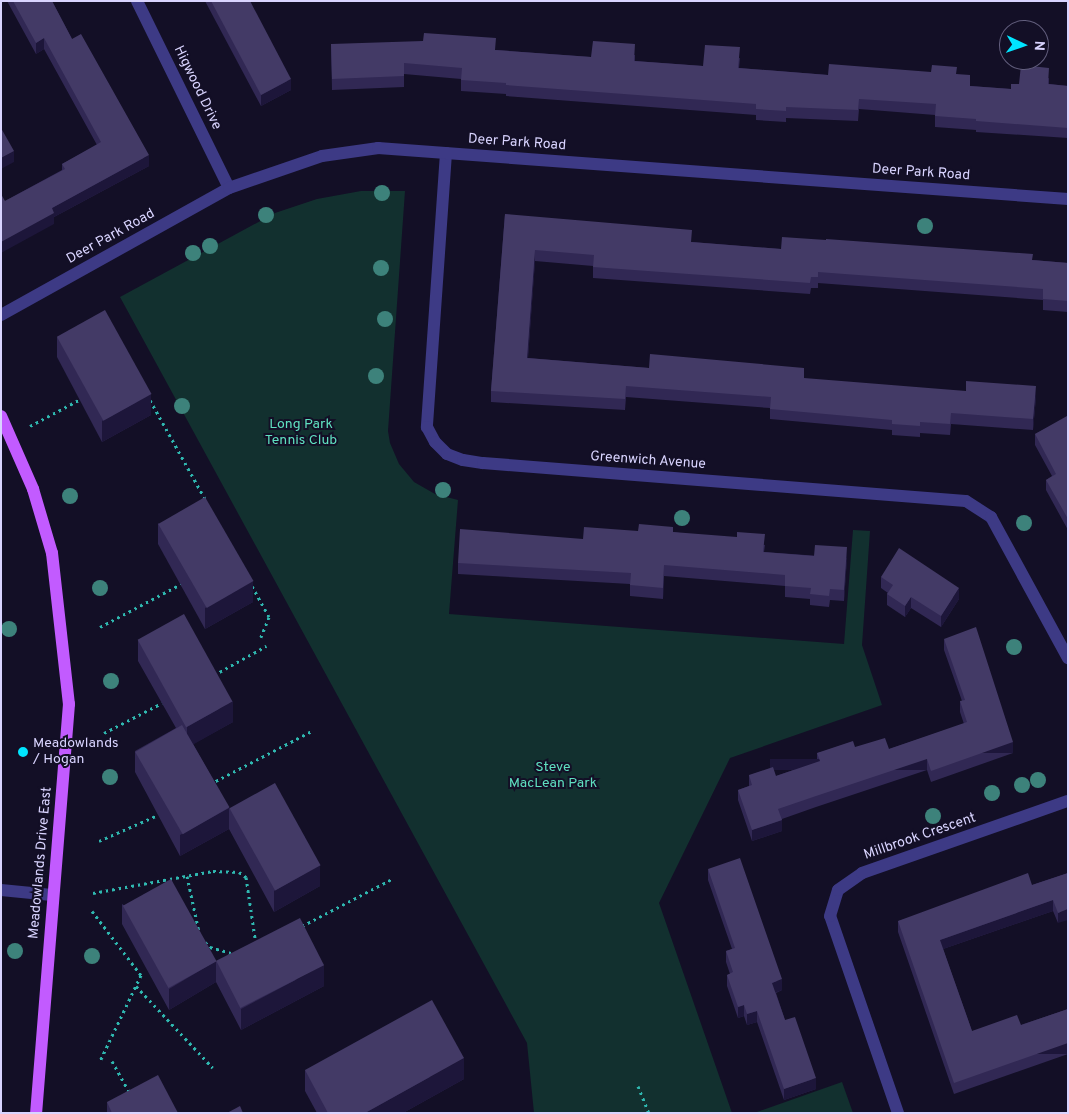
<!DOCTYPE html>
<html>
<head>
<meta charset="utf-8">
<style>
	body { margin:0 }
	#map { position:relative; width:1069px; height:1114px; overflow:hidden; background:#130f26; font-family:Overpass,sans-serif }
	div>[style] { position:absolute }
	[style*='--x'] { left:calc(var(--x)*1px); top:calc(var(--y)*1px); width:calc(var(--w)*1px); rotate:calc(var(--a)*1deg) }
	.green>* { inset:0; background:#12302f }
	.path>* { height:3px; margin-top:-1.5px; transform-origin:0; background:repeating-linear-gradient(90deg,#2fb8b0 0 2.5px,transparent 0 6.5px) }
	.minor>* { height:12px; margin:-6px; padding:0 6px; transform-origin:6px; border-radius:6px; background:#3d3a85 }
	.major>* { height:12px; margin:-6px; padding:0 6px; transform-origin:6px; border-radius:6px; background:#c25bff }
	.trees>* { width:16px; height:16px; margin:-8px; border-radius:50%; background:#3d827b }
	.wall>* { inset:0; background:#312854 }
	.shaded-wall>* { inset:0; background:#1d163a; transform-origin:0 0 }
	.building>* { inset:0; background:#433a66; transform-origin:0 0 }
	.dots>* { width:14px; height:14px; translate:-50% -50%; box-sizing:border-box; border:2px solid #130f26; border-radius:50% }
	span { translate:-50% -50%; white-space:nowrap; text-align:center; line-height:1.15; -webkit-text-stroke:4px #130f26; paint-order:stroke }
	.street-label { font-size:14px; color:#d9d4ff }
	.park-label { font-size:14px; color:#5fe0c0 }
	.poi-label { font-size:14px; color:#d9d4ff }
	.left { translate:0 -50%; text-align:left }
	.frame { position:absolute; inset:0; border:2px solid #d9d4ff; pointer-events:none }
	.north { position:absolute; left:999px; top:20px; width:50px; height:50px; box-sizing:border-box; background:#130f26; border:1px solid #625e7d; border-radius:50%; rotate:93deg; font-size:14px; font-weight:700; line-height:20px; text-align:center; color:#d9d4ff }
	.north::after { content:''; display:block; margin:auto; width:18px; height:22px; background:#00e5ff; clip-path:polygon(50% 0,100% 100%,50% 72%,0 100%) }
</style>
</head>
<body>
<div id="map">
	<div class="green">
		<div style="clip-path:polygon(361px 191px,405px 191px,388px 431px,390px 443px,399px 464px,414px 482px,435px 494px,458px 500px,449px 614px,844px 644px,853px 530px,870px 531px,862px 645px,882px 705px,730px 758px,659px 903px,732px 1113px,534px 1113px,527px 1043px,120px 297px,275px 213px,317px 199px)"></div>
		<div style="clip-path:polygon(842px 1082px,853px 1113px,754px 1113px)"></div>
	</div>
	<div class="path">
		<div style="--x:150;--y:400;--w:113;--a:60.9"></div>
		<div style="--x:30;--y:426;--w:55;--a:-28"></div>
		<div style="--x:252;--y:586;--w:35;--a:61"></div>
		<div style="--x:269;--y:617;--w:22;--a:112"></div>
		<div style="--x:100;--y:627;--w:92;--a:-28"></div>
		<div style="--x:214;--y:675;--w:60;--a:-29.1"></div>
		<div style="--x:104;--y:733;--w:65;--a:-27.3"></div>
		<div style="--x:210;--y:784;--w:115;--a:-27.5"></div>
		<div style="--x:99;--y:841;--w:64;--a:-23.8"></div>
		<div style="--x:187;--y:876;--w:57;--a:77.9"></div>
		<div style="--x:93;--y:893;--w:122;--a:-10.4"></div>
		<div style="--x:213;--y:871;--w:26;--a:2"></div>
		<div style="--x:239;--y:872;--w:9;--a:36"></div>
		<div style="--x:246;--y:877;--w:69;--a:81.6"></div>
		<div style="--x:92;--y:911;--w:81;--a:52.6"></div>
		<div style="--x:141;--y:975;--w:95;--a:115.5"></div>
		<div style="--x:302;--y:926;--w:102;--a:-27.6"></div>
		<div style="--x:205;--y:942;--w:7;--a:45"></div>
		<div style="--x:210;--y:947;--w:26;--a:16"></div>
		<div style="--x:136;--y:986;--w:112;--a:46.8"></div>
		<div style="--x:112;--y:1061;--w:38;--a:61"></div>
		<div style="--x:638;--y:1086;--w:29;--a:68"></div>
	</div>
	<div class="minor">
		<div style="--x:137;--y:1;--w:208;--a:63.8"></div>
		<div style="--x:446;--y:153;--w:275;--a:94"></div>
		<div style="--x:427;--y:427;--w:17;--a:62"></div>
		<div style="--x:435;--y:442;--w:17;--a:45"></div>
		<div style="--x:447;--y:454;--w:17;--a:21"></div>
		<div style="--x:463;--y:460;--w:20;--a:9"></div>
		<div style="--x:483;--y:463;--w:484;--a:4.5"></div>
		<div style="--x:966;--y:501;--w:30;--a:33"></div>
		<div style="--x:991;--y:517;--w:161;--a:61.4"></div>
		<div style="--x:1;--y:315;--w:261;--a:-29.1"></div>
		<div style="--x:229;--y:188;--w:98;--a:-19"></div>
		<div style="--x:322;--y:156;--w:57;--a:-8.1"></div>
		<div style="--x:378;--y:148;--w:692;--a:4.23"></div>
		<div style="--x:1;--y:890;--w:51;--a:5.6"></div>
		<div style="--x:898;--y:1113;--w:208;--a:-109"></div>
		<div style="--x:830;--y:916;--w:27;--a:-73"></div>
		<div style="--x:838;--y:890;--w:29;--a:-35"></div>
		<div style="--x:862;--y:873;--w:218;--a:-19.3"></div>
	</div>
	<div class="major">
		<div style="--x:1;--y:416;--w:80;--a:66.3"></div>
		<div style="--x:33;--y:489;--w:67;--a:73.5"></div>
		<div style="--x:52;--y:553;--w:152;--a:83.6"></div>
		<div style="--x:69;--y:704;--w:410;--a:94.6"></div>
	</div>
	<div class="trees">
		<div style="left:382px;top:193px"></div>
		<div style="left:266px;top:215px"></div>
		<div style="left:925px;top:226px"></div>
		<div style="left:210px;top:246px"></div>
		<div style="left:193px;top:253px"></div>
		<div style="left:381px;top:268px"></div>
		<div style="left:385px;top:319px"></div>
		<div style="left:376px;top:376px"></div>
		<div style="left:182px;top:406px"></div>
		<div style="left:443px;top:490px"></div>
		<div style="left:70px;top:496px"></div>
		<div style="left:682px;top:518px"></div>
		<div style="left:1024px;top:523px"></div>
		<div style="left:100px;top:588px"></div>
		<div style="left:9px;top:629px"></div>
		<div style="left:1014px;top:647px"></div>
		<div style="left:111px;top:681px"></div>
		<div style="left:110px;top:777px"></div>
		<div style="left:1038px;top:780px"></div>
		<div style="left:1022px;top:785px"></div>
		<div style="left:992px;top:793px"></div>
		<div style="left:933px;top:816px"></div>
		<div style="left:15px;top:951px"></div>
		<div style="left:92px;top:956px"></div>
	</div>
	<div class="wall">
		<div style="clip-path:polygon(7px 1px,52px 1px,72px 39px,149px 166px,54px 217px,54px 224px,5px 201px,62px 170px,62px 164px,97px 145px,44px 49px,36px 54px)"></div>
		<div style="clip-path:polygon(205px 1px,250px 1px,291px 90px,261px 106px)"></div>
		<div style="clip-path:polygon(331px 44px,496px 50px,591px 57px,635px 55px,635px 61px,703px 66px,740px 58px,739px 68px,828px 75px,957px 74px,970px 86px,1011px 89px,1019px 84px,1049px 78px,1049px 84px,1068px 86px,1068px 138px,976px 132px,976px 130px,935px 127px,935px 115px,859px 109px,858px 121px,786px 118px,786px 122px,756px 120px,756px 115px,506px 96px,506px 94px,461px 91px,461px 79px,404px 74px,404px 87px,332px 90px)"></div>
		<div style="clip-path:polygon(505px 214px,692px 242px,781px 249px,1033px 260px,1068px 263px,1068px 312px,1043px 310px,1043px 300px,818px 283px,818px 288px,811px 288px,810px 294px,593px 278px,593px 266px,535px 261px,528px 358px,649px 368px,1036px 397px,1033px 430px,951px 424px,950px 435px,920px 433px,920px 437px,892px 435px,892px 430px,770px 419px,770px 408px,626px 397px,625px 410px,491px 402px,491px 391px)"></div>
		<div style="clip-path:polygon(57px 337px,151px 415px,102px 442px,57px 357px)"></div>
		<div style="clip-path:polygon(1068px 417px,1068px 530px,1046px 490px,1046px 480px,1052px 476px,1035px 445px,1035px 434px)"></div>
		<div style="clip-path:polygon(158px 523px,253px 602px,205px 629px,158px 544px)"></div>
		<div style="clip-path:polygon(638px 531px,673px 532px,765px 545px,764px 552px,847px 558px,844px 601px,830px 600px,829px 607px,810px 605px,810px 599px,785px 597px,785px 586px,664px 576px,663px 599px,630px 596px,630px 584px,458px 574px,458px 563px,583px 539px)"></div>
		<div style="clip-path:polygon(881px 577px,959px 599px,941px 627px,911px 608px,905px 617px,887px 605px,887px 594px,888px 593px,881px 588px)"></div>
		<div style="clip-path:polygon(944px 639px,1013px 753px,931px 782px,927px 770px,816px 807px,782px 819px,782px 831px,752px 841px,738px 800px,738px 790px,749px 786px,749px 775px,776px 776px,817px 762px,817px 753px,855px 747px,889px 749px,964px 724px,960px 712px,960px 701px,962px 701px,944px 650px)"></div>
		<div style="clip-path:polygon(138px 640px,233px 722px,193px 744px,229px 808px,320px 886px,274px 912px,229px 829px,180px 856px,135px 772px,135px 751px,176px 728px,138px 661px)"></div>
		<div style="clip-path:polygon(708px 869px,782px 990px,776px 993px,785px 1020px,816px 1089px,784px 1100px,757px 1022px,747px 1025px,744px 1016px,738px 1018px,727px 986px,727px 975px,730px 974px,726px 962px,726px 951px,732px 949px,708px 880px)"></div>
		<div style="clip-path:polygon(1068px 873px,1058px 923px,1053px 911px,943px 949px,972px 1031px,1021px 1025px,1068px 1009px,1068px 1054px,954px 1094px,898px 932px,898px 921px,1032px 885px)"></div>
		<div style="clip-path:polygon(122px 904px,216px 961px,324px 986px,241px 1030px,216px 982px,169px 1010px,122px 924px)"></div>
		<div style="clip-path:polygon(305px 1070px,464px 1079px,403px 1113px,317px 1113px,305px 1091px)"></div>
		<div style="clip-path:polygon(107px 1102px,178px 1113px,107px 1113px)"></div>
	</div>
	<div class="shaded-wall">
		<div style="clip-path:polygon(44px 38px,44px 49px,36px 54px,36px 43px)"></div>
		<div style="clip-path:polygon(291px 79px,291px 90px,261px 106px,261px 95px)"></div>
		<div style="clip-path:polygon(14px 151px,14px 162px,1px 169px,1px 158px)"></div>
		<div style="clip-path:polygon(149px 155px,149px 166px,54px 217px,54px 224px,1px 253px,1px 242px,52px 208px)"></div>
		<div style="clip-path:polygon(535px 250px,535px 261px,527px 368px,527px 358px)"></div>
		<div style="clip-path:polygon(1036px 386px,1036px 397px,1033px 430px,1033px 419px)"></div>
		<div style="clip-path:polygon(151px 394px,151px 415px,102px 442px,102px 421px)"></div>
		<div style="clip-path:polygon(847px 547px,847px 558px,844px 601px,844px 590px)"></div>
		<div style="clip-path:polygon(664px 565px,664px 576px,663px 599px,663px 588px)"></div>
		<div style="clip-path:polygon(253px 581px,253px 602px,205px 629px,205px 608px)"></div>
		<div style="clip-path:polygon(959px 588px,959px 599px,941px 627px,941px 616px)"></div>
		<div style="clip-path:polygon(911px 597px,911px 608px,905px 617px,905px 606px)"></div>
		<div style="clip-path:polygon(233px 701px,233px 722px,187px 748px,187px 727px)"></div>
		<div style="left:1013px;top:742px;width:11px;height:87px;rotate:90deg"></div>
		<div style="left:927px;top:759px;width:11px;height:157px;rotate:90deg"></div>
		<div style="clip-path:polygon(229px 808px,229px 829px,180px 856px,180px 835px)"></div>
		<div style="clip-path:polygon(782px 820px,782px 831px,752px 841px,752px 830px)"></div>
		<div style="clip-path:polygon(320px 865px,320px 886px,274px 912px,274px 891px)"></div>
		<div style="clip-path:polygon(1053px 900px,1053px 911px,940px 950px,940px 940px)"></div>
		<div style="clip-path:polygon(1068px 909px,1068px 920px,1058px 923px,1058px 913px)"></div>
		<div style="clip-path:polygon(216px 961px,216px 982px,169px 1010px,169px 989px)"></div>
		<div style="clip-path:polygon(324px 965px,324px 986px,241px 1030px,241px 1009px)"></div>
		<div style="clip-path:polygon(782px 979px,782px 990px,772px 994px,772px 983px)"></div>
		<div style="clip-path:polygon(744px 1005px,744px 1016px,738px 1018px,738px 1007px)"></div>
		<div style="clip-path:polygon(757px 1011px,757px 1022px,747px 1025px,747px 1014px)"></div>
		<div style="left:1068px;top:1043px;width:11px;height:121px;rotate:90deg"></div>
		<div style="clip-path:polygon(464px 1058px,464px 1079px,403px 1113px,365px 1113px)"></div>
		<div style="clip-path:polygon(816px 1078px,816px 1089px,784px 1100px,784px 1089px)"></div>
	</div>
	<div class="building">
		<div style="clip-path:polygon(13px 1px,52px 1px,72px 39px,81px 34px,149px 155px,52px 208px,54px 213px,1px 242px,1px 194px,5px 201px,65px 169px,62px 164px,101px 142px,44px 38px,36px 43px)"></div>
		<div style="clip-path:polygon(211px 1px,250px 1px,291px 79px,261px 95px)"></div>
		<div style="clip-path:polygon(424px 33px,496px 38px,495px 50px,591px 57px,593px 41px,635px 44px,634px 61px,703px 66px,705px 45px,740px 47px,738px 68px,828px 75px,829px 64px,931px 72px,932px 65px,957px 67px,956px 74px,970px 75px,970px 86px,1011px 89px,1011px 84px,1019px 84px,1021px 65px,1049px 68px,1048px 84px,1068px 86px,1068px 128px,976px 121px,976px 119px,935px 116px,936px 104px,859px 99px,858px 110px,786px 107px,786px 111px,756px 109px,756px 104px,506px 85px,506px 83px,461px 80px,462px 68px,404px 63px,404px 76px,332px 79px,331px 44px,423px 41px)"></div>
		<div style="clip-path:polygon(1px 128px,14px 151px,1px 158px)"></div>
		<div style="clip-path:polygon(505px 214px,692px 230px,691px 242px,781px 249px,782px 237px,826px 240px,826px 239px,1033px 254px,1032px 260px,1068px 263px,1068px 301px,1043px 299px,1043px 289px,818px 272px,818px 277px,811px 277px,810px 283px,593px 267px,594px 255px,535px 250px,527px 358px,649px 368px,650px 354px,804px 368px,804px 378px,966px 391px,966px 381px,1036px 386px,1033px 419px,951px 413px,950px 424px,920px 422px,920px 426px,892px 424px,892px 420px,770px 409px,771px 397px,626px 386px,625px 399px,491px 391px)"></div>
		<div style="left:105px;top:310px;width:96px;height:55px;rotate:61deg"></div>
		<div style="clip-path:polygon(1067px 416px,1068px 417px,1068px 519px,1046px 480px,1056px 474px,1035px 434px)"></div>
		<div style="left:205px;top:497px;width:97px;height:54px;rotate:60deg"></div>
		<div style="clip-path:polygon(639px 524px,673px 527px,673px 532px,737px 537px,737px 532px,765px 534px,763px 552px,814px 556px,815px 545px,847px 547px,844px 590px,830px 589px,829px 596px,810px 594px,811px 588px,785px 586px,785px 575px,664px 565px,663px 588px,630px 585px,631px 573px,458px 563px,460px 529px,583px 539px,584px 527px,638px 531px)"></div>
		<div style="clip-path:polygon(899px 548px,959px 588px,941px 616px,911px 597px,905px 606px,887px 594px,893px 585px,881px 577px)"></div>
		<div style="left:184px;top:614px;width:100px;height:53px;rotate:61deg"></div>
		<div style="clip-path:polygon(976px 627px,1013px 742px,931px 771px,927px 759px,816px 796px,778px 809px,782px 820px,752px 830px,738px 790px,752px 785px,749px 775px,773px 767px,776px 776px,820px 761px,817px 753px,853px 741px,855px 747px,885px 738px,889px 749px,967px 722px,960px 701px,965px 700px,944px 639px)"></div>
		<div style="left:182px;top:725px;width:95px;height:54px;rotate:60deg"></div>
		<div style="left:275px;top:783px;width:94px;height:52px;rotate:61deg"></div>
		<div style="clip-path:polygon(740px 858px,782px 979px,772px 983px,785px 1020px,795px 1017px,816px 1078px,784px 1089px,757px 1011px,747px 1014px,744px 1005px,738px 1007px,727px 975px,733px 972px,726px 951px,735px 948px,708px 869px)"></div>
		<div style="clip-path:polygon(1028px 873px,1032px 885px,1068px 873px,1068px 909px,1058px 913px,1053px 900px,940px 940px,972px 1031px,1017px 1015px,1021px 1025px,1068px 1009px,1068px 1043px,954px 1083px,898px 921px)"></div>
		<div style="left:171px;top:879px;width:94px;height:55px;rotate:61deg"></div>
		<div style="left:300px;top:918px;width:53px;height:94px;rotate:63deg"></div>
		<div style="clip-path:polygon(432px 1000px,464px 1058px,365px 1113px,328px 1113px,305px 1070px)"></div>
		<div style="clip-path:polygon(158px 1075px,178px 1113px,112px 1113px,107px 1102px)"></div>
		<div style="clip-path:polygon(240px 1106px,243px 1113px,227px 1113px)"></div>
	</div>
	<div class="dots">
		<div style="left:23px;top:752px;background:#00e5ff"></div>
	</div>
	<div class="street-label">
		<span style="left:197px;top:88px;rotate:64deg">Higwood Drive</span>
		<span style="left:517px;top:143px;rotate:4deg">Deer Park Road</span>
		<span style="left:921px;top:173px;rotate:4deg">Deer Park Road</span>
		<span style="left:111px;top:237px;rotate:-29deg">Deer Park Road</span>
		<span style="left:648px;top:461px;rotate:4deg">Greenwich Avenue</span>
		<span style="left:920px;top:837px;rotate:-19deg">Millbrook Crescent</span>
		<span style="left:41px;top:863px;rotate:-85deg">Meadowlands Drive East</span>
	</div>
	<div class="park-label">
		<span style="left:301px;top:433px">Long Park<br>Tennis Club</span>
		<span style="left:553px;top:776px">Steve<br>MacLean Park</span>
	</div>
	<div class="poi-label">
		<span class="left" style="left:33px;top:752px">Meadowlands<br>/ Hogan</span>
	</div>
	<div class="frame"></div>
	<div class="north">N</div>
</div>
</body>
</html>
